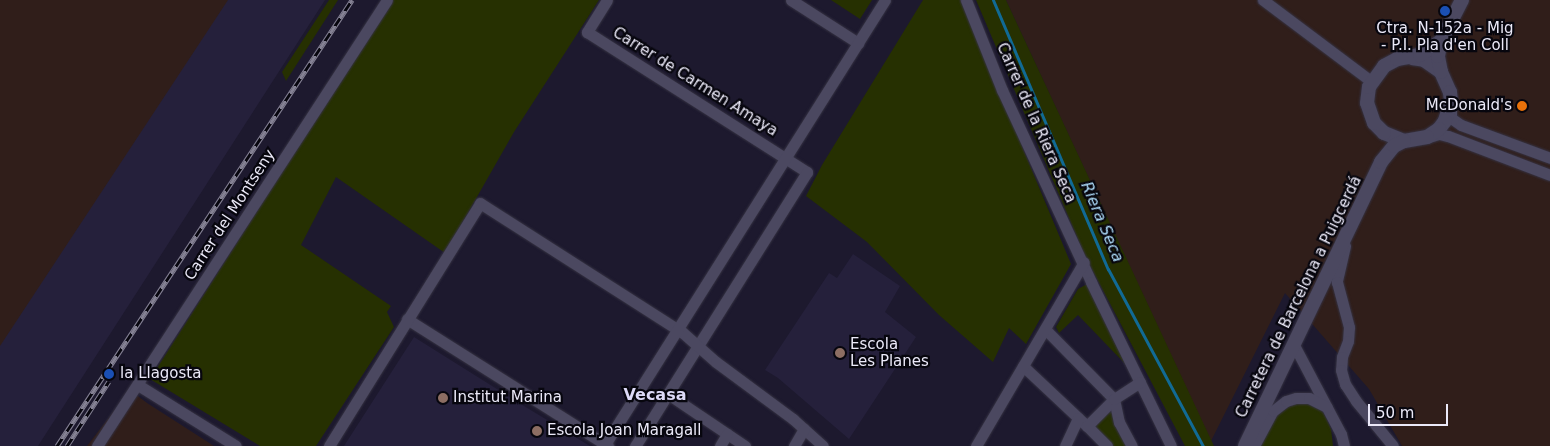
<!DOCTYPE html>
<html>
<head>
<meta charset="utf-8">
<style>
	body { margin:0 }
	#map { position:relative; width:1550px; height:446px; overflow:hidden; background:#1d192e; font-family:"DejaVu Sans",sans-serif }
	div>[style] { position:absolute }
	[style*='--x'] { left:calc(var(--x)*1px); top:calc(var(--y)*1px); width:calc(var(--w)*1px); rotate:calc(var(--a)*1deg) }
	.built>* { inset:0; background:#25203b }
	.industrial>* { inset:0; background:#301e1a }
	.green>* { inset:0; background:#263001 }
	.stream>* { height:3px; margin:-1.5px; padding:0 1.5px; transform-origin:1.5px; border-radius:1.5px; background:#116a95 }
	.roads { filter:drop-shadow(0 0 1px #353242) drop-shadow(0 0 1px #353242) }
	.minor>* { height:11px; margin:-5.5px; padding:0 5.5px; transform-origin:5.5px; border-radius:5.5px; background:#4b4860 }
	.secondary>* { height:14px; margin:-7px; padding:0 7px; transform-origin:7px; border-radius:7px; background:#4b4860 }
	.rail>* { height:5px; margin-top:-2.5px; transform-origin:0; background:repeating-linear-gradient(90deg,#07060e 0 9px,#858294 0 18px); box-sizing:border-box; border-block:1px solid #858294 }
	.dots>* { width:14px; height:14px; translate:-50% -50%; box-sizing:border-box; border:2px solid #07060e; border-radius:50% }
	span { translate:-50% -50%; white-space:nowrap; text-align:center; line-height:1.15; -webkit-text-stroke:4.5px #07060e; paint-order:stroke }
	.poi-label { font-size:15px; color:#ebe9f8 }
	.right { translate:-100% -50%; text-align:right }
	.left { translate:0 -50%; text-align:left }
	.street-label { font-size:15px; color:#ebe9f8 }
	.water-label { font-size:16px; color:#acdaf8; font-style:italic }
	.neighbourhood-label { font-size:16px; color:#dddaf7; font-weight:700 }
	.scale { position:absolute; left:1368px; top:404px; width:80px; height:22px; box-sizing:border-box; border:2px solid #ebe9f8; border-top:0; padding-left:6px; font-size:15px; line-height:18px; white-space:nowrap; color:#ebe9f8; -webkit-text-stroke:4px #07060e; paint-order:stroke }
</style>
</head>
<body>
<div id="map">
	<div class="built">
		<div style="clip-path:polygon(0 0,325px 0,38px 446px,0 446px)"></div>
		<div style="clip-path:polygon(853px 254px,900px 286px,885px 312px,916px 337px,849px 439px,778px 378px,765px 370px,829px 273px,837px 278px)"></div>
		<div style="clip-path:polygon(414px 337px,524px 406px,590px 446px,344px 446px)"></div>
	</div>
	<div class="industrial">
		<div style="clip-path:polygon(0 0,228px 0,0 346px)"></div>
		<div style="clip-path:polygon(1006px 0,1550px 0,1550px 446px,1402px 446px,1369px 389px,1285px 293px,1211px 441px)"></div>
		<div style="clip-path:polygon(130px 390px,147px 403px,214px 446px,87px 446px)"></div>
	</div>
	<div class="green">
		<div style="clip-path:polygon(329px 0,338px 0,286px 81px,282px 72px)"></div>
		<div style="clip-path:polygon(392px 0,599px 0,514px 132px,445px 253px,336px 177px,301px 245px,391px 306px,387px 312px,394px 327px,316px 446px,260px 446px,150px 379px)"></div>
		<div style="clip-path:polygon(831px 0,872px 0,860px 19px)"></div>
		<div style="clip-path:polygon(923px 0,961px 0,1071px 264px,1026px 344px,1009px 328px,993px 362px,939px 315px,867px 242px,806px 196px,822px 165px)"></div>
		<div style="clip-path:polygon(976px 0,1006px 0,1214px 446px,1185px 446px,1086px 258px)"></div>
		<div style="clip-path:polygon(1091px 282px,1130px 369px,1078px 315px,1059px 333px,1056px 327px,1078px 289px)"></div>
		<div style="clip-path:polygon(1114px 399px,1132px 446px,1107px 446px,1087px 426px)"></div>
		<div style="clip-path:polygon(1301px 402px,1316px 405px,1324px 413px,1331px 429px,1333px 446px,1261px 446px,1274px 418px,1285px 406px)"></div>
	</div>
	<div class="stream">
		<div style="--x:993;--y:0;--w:293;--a:66.9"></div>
		<div style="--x:1108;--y:269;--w:201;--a:61.8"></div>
	</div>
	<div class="roads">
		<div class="minor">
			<div style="--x:607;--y:0;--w:38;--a:122"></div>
			<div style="--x:587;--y:32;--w:261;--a:32.5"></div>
			<div style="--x:807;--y:172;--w:324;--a:122.1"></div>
			<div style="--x:791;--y:0;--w:80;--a:32.7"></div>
			<div style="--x:966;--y:0;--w:97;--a:68.2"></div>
			<div style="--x:1002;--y:90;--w:212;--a:65.1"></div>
			<div style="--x:1091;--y:282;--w:182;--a:64"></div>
			<div style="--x:1263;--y:0;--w:135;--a:36.9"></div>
			<div style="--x:1451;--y:107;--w:11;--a:90"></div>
			<div style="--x:1451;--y:118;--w:12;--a:35"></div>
			<div style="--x:1461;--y:125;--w:95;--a:20.3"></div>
			<div style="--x:1429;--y:137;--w:10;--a:-17"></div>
			<div style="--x:1439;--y:134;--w:9;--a:13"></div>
			<div style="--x:1448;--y:136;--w:109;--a:20.9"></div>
			<div style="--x:1345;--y:246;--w:37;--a:103"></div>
			<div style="--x:1337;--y:282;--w:47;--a:75.1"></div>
			<div style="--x:1349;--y:327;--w:14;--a:94"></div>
			<div style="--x:1348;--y:341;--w:17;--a:111"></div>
			<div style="--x:1342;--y:357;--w:13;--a:94"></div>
			<div style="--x:1341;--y:370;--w:15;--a:74"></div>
			<div style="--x:1345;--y:384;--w:20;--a:57"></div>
			<div style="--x:1356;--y:401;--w:58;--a:50.6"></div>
			<div style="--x:407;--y:319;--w:238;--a:32.3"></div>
			<div style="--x:1045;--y:329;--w:98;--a:45.4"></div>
			<div style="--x:1294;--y:345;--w:101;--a:62.2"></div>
			<div style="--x:1341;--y:434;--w:12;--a:76"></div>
			<div style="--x:1023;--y:366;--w:88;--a:43.2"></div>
			<div style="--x:138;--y:385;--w:115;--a:31.9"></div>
			<div style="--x:668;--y:394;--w:93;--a:34"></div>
			<div style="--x:1114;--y:399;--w:24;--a:78"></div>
			<div style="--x:1119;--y:422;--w:27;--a:62"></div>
			<div style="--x:97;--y:446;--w:532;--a:-56.97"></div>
			<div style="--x:329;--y:446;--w:286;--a:-58.1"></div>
			<div style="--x:480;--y:203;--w:240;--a:32.6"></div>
			<div style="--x:682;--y:332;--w:45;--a:41.4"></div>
			<div style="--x:716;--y:362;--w:96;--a:36.5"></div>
			<div style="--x:793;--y:419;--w:40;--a:42"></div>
			<div style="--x:604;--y:446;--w:527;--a:-57.79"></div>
			<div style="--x:720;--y:446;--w:14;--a:-60"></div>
			<div style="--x:794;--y:446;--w:20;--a:-60"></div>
			<div style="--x:976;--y:446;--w:213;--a:-59.6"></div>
			<div style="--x:1065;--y:446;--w:31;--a:-65"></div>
			<div style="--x:1107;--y:446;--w:28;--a:-135"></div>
			<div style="--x:1087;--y:426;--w:38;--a:-45"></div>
			<div style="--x:1114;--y:399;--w:31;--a:-33"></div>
			<div style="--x:1254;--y:446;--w:40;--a:-62"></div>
			<div style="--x:1273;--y:411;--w:16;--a:-38"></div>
			<div style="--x:1286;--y:401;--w:10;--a:-17"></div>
			<div style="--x:1296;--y:398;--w:13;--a:0"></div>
			<div style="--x:1309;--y:398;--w:20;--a:27"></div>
		</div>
		<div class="secondary">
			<div style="--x:1412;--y:58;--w:12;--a:9"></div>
			<div style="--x:1424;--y:60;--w:21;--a:35"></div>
			<div style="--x:1441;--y:72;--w:22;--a:66"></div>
			<div style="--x:1450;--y:92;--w:10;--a:84"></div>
			<div style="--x:1451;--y:102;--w:20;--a:108"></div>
			<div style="--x:1445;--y:121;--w:10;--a:127"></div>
			<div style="--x:1439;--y:129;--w:14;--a:146"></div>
			<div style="--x:1427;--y:137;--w:23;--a:170"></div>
			<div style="--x:1404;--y:141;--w:22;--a:-158"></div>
			<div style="--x:1384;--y:133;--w:14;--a:-135"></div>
			<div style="--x:1374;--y:123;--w:21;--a:-109"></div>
			<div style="--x:1367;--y:103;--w:16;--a:-83"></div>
			<div style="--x:1369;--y:87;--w:26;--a:-54"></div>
			<div style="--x:1384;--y:66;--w:15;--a:-28"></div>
			<div style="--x:1397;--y:59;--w:23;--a:-10"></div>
			<div style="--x:1420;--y:55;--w:25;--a:-34"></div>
			<div style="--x:1441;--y:72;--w:16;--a:-101"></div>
			<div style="--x:1438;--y:56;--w:15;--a:-79"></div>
			<div style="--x:1441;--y:41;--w:46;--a:-62.9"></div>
			<div style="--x:1245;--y:446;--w:315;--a:-64.4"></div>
			<div style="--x:1381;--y:162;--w:21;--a:-51"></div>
			<div style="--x:1394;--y:146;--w:11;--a:-27"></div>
		</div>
	</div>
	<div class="rail">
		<div style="--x:57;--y:446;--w:535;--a:-56.52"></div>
		<div style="--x:67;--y:446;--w:77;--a:-57.1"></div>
	</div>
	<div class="dots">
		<div style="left:1445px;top:11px;background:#1a4fb4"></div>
		<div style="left:1522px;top:106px;background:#e8710a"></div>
		<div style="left:840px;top:353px;background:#8d6e63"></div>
		<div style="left:109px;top:374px;background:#1a4fb4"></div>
		<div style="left:443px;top:398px;background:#8d6e63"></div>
		<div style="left:537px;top:431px;background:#8d6e63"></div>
	</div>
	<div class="poi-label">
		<span style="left:1445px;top:37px">Ctra. N-152a - Mig<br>- P.I. Pla d'en Coll</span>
		<span class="right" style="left:1512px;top:106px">McDonald's</span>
		<span class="left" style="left:850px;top:353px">Escola<br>Les Planes</span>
		<span class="left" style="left:120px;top:374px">la Llagosta</span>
		<span class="left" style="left:453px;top:398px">Institut Marina</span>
		<span class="left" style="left:547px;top:431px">Escola Joan Maragall</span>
	</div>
	<div class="street-label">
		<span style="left:695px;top:82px;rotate:32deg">Carrer de Carmen Amaya</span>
		<span style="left:1036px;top:123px;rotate:66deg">Carrer de la Riera Seca</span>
		<span style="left:230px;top:215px;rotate:-57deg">Carrer del Montseny</span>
		<span style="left:1299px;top:297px;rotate:-64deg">Carretera de Barcelona a Puigcerdá</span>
	</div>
	<div class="water-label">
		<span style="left:1102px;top:222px;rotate:67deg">Riera Seca</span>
	</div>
	<div class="neighbourhood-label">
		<span style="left:655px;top:395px">Vecasa</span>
	</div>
	<div class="scale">50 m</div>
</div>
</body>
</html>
